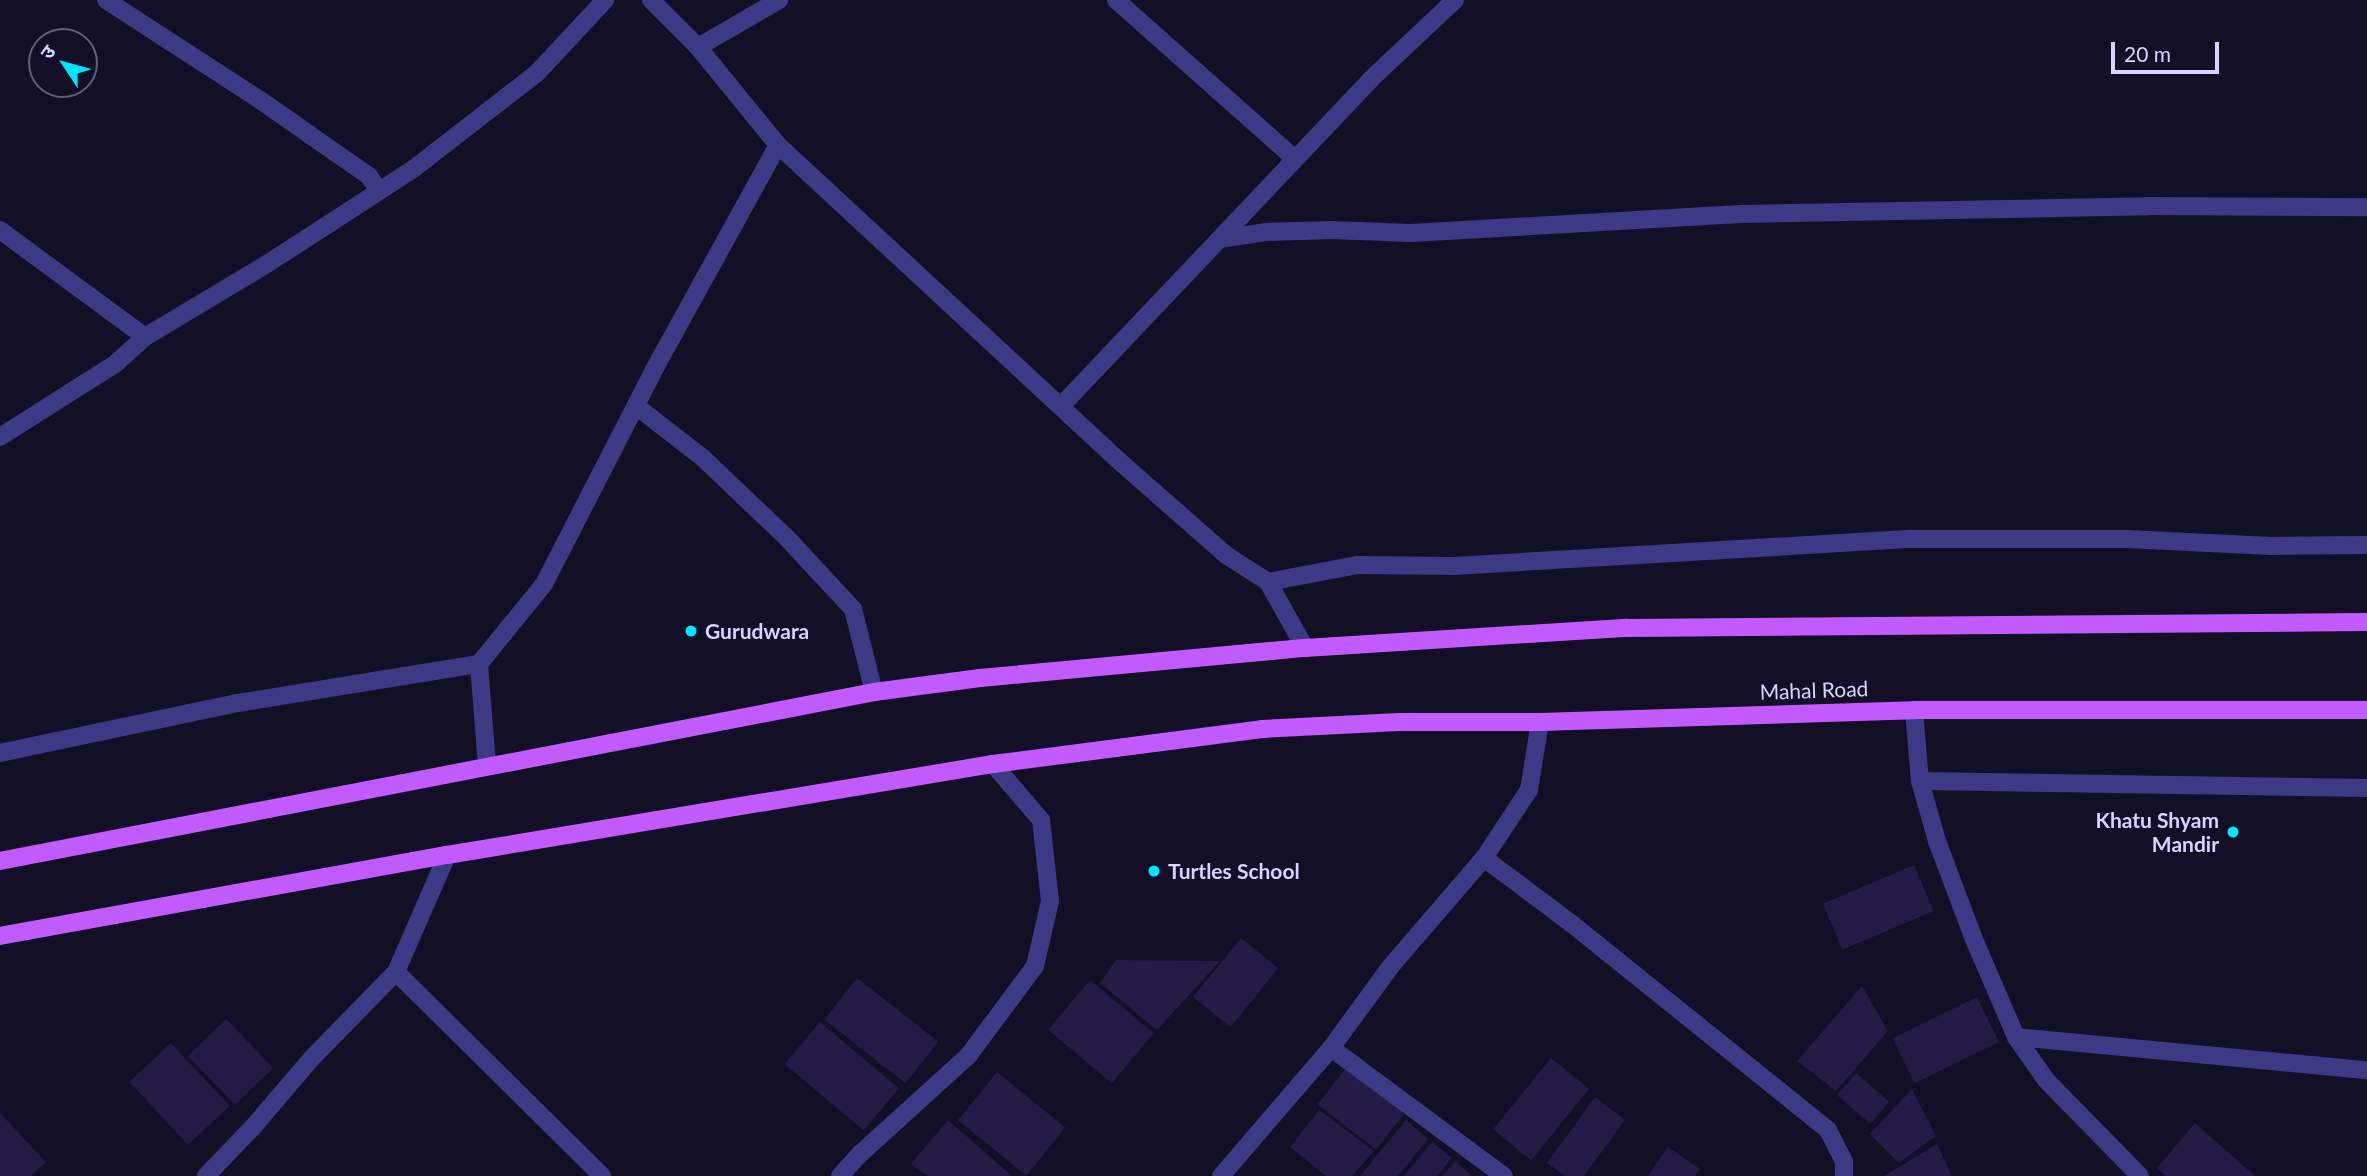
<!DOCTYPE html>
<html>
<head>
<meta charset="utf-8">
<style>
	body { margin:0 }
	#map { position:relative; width:2367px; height:1176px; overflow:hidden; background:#130f26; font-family:Lato,"Noto Sans Devanagari",sans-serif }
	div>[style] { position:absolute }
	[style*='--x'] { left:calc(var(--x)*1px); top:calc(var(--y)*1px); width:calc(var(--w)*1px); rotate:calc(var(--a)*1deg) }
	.building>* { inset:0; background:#241b47; transform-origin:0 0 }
	.minor>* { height:18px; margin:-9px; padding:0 9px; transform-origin:9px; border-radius:9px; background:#3d3a85 }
	.major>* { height:18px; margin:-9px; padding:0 9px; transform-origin:9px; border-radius:9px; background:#c25bff }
	.dots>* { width:19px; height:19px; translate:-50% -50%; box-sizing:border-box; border:4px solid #130f26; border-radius:50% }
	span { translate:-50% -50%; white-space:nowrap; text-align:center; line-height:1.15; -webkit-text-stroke:5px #130f26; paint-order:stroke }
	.poi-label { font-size:21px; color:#d9d4ff; font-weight:700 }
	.left { translate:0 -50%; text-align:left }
	.right { translate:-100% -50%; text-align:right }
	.street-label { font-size:21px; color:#d9d4ff }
	.north { position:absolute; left:28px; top:28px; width:70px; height:70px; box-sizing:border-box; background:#130f26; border:2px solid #625e7d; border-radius:50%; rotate:306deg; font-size:19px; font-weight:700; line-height:28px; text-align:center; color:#d9d4ff }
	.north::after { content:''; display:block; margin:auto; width:24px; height:32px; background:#00e5ff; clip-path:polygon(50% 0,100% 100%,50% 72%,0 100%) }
	.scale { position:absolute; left:2111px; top:42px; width:108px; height:32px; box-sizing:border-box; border:4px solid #d9d4ff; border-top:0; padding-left:9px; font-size:21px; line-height:24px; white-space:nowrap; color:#d9d4ff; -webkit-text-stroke:5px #130f26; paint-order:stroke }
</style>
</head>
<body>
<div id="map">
	<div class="building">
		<div style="left:1914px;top:865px;width:50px;height:99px;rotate:67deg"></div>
		<div style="left:1241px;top:938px;width:48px;height:76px;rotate:39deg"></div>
		<div style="clip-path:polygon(1116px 960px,1220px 961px,1157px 1030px,1100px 983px)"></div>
		<div style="left:857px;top:978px;width:103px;height:53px;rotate:38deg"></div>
		<div style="left:1090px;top:980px;width:83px;height:65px;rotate:40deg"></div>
		<div style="clip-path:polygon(1862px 986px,1888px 1031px,1836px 1091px,1797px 1061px)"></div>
		<div style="left:1977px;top:997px;width:50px;height:94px;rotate:64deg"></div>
		<div style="left:226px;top:1019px;width:68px;height:53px;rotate:46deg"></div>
		<div style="left:820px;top:1022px;width:103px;height:55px;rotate:40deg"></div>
		<div style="left:171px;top:1043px;width:86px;height:57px;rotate:47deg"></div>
		<div style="left:1551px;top:1058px;width:49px;height:92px;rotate:39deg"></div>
		<div style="left:1346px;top:1068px;width:74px;height:46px;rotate:38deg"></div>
		<div style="left:997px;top:1072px;width:88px;height:62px;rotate:39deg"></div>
		<div style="left:1856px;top:1073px;width:44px;height:29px;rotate:41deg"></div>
		<div style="clip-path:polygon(1912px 1089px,1936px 1136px,1899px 1163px,1870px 1134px)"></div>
		<div style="clip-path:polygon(1595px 1097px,1625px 1120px,1584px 1176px,1565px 1176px,1547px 1163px)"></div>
		<div style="clip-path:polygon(1319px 1110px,1374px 1151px,1352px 1176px,1326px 1176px,1290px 1147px)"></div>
		<div style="clip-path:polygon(0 1113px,46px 1162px,31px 1176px,0 1176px)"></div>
		<div style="clip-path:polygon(948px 1120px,1012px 1176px,927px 1176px,911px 1164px)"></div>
		<div style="clip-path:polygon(1406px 1120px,1428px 1139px,1398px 1176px,1360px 1176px)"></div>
		<div style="clip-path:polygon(2195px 1123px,2255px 1176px,2166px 1176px,2157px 1168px)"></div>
		<div style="clip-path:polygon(1432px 1142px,1452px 1158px,1437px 1176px,1404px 1176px)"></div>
		<div style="clip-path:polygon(1937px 1144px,1952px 1176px,1884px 1176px)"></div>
		<div style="clip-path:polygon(1668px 1147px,1700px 1169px,1695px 1176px,1648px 1176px)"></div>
		<div style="clip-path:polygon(1455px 1161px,1472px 1176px,1442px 1176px)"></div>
	</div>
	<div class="minor">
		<div style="--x:106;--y:0;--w:184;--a:33"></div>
		<div style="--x:260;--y:100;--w:133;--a:34.9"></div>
		<div style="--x:369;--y:176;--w:18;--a:56"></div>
		<div style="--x:651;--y:0;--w:66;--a:45"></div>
		<div style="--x:698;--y:47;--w:127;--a:50.8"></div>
		<div style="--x:778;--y:145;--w:463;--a:42.8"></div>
		<div style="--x:1118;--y:460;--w:144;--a:41.3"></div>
		<div style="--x:1226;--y:555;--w:50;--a:32.7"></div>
		<div style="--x:1268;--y:582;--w:76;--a:60.7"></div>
		<div style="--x:1116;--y:0;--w:239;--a:41.6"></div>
		<div style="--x:698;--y:47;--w:94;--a:-30.1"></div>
		<div style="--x:0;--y:230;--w:180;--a:36.4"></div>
		<div style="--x:1220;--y:239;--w:47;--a:-8.7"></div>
		<div style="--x:1266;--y:232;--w:65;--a:-1.8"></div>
		<div style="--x:1331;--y:230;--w:80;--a:2.1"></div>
		<div style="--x:1411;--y:233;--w:334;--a:-3.3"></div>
		<div style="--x:1744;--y:214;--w:403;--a:-1.1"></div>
		<div style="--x:2147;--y:206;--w:220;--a:0.3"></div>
		<div style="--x:636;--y:406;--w:85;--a:37.8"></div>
		<div style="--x:703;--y:458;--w:116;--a:43.6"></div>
		<div style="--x:787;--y:538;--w:97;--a:47.1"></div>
		<div style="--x:853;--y:609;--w:86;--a:75.8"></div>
		<div style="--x:1061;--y:406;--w:451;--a:-46.5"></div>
		<div style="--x:1371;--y:79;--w:115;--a:-43.2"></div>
		<div style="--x:0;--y:437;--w:136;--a:-32.4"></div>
		<div style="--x:115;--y:364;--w:40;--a:-42"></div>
		<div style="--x:145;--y:337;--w:142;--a:-30.9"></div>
		<div style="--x:267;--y:264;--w:173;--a:-33"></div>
		<div style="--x:412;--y:170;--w:158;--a:-37.8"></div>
		<div style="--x:537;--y:73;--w:100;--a:-47"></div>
		<div style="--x:1268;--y:582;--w:91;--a:-10.8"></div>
		<div style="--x:1357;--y:565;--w:97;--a:0.6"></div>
		<div style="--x:1454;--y:566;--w:458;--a:-3.4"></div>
		<div style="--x:1911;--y:539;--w:216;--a:0"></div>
		<div style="--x:2127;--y:539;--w:144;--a:2.8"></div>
		<div style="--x:2271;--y:546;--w:96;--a:-0.6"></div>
		<div style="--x:479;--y:664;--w:101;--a:85.5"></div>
		<div style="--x:1914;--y:710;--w:71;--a:85.2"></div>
		<div style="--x:1920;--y:781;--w:447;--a:0.9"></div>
		<div style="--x:1540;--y:722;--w:69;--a:99.2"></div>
		<div style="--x:1529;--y:790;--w:82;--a:123.5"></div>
		<div style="--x:1484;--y:858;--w:110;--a:36.9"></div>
		<div style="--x:1572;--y:924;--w:329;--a:38.8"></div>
		<div style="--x:1828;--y:1130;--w:36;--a:63"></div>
		<div style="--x:1844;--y:1162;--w:14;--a:90"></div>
		<div style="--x:0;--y:753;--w:243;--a:-11.9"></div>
		<div style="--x:238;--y:703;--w:244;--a:-9.2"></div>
		<div style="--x:479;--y:664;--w:103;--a:-50.9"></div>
		<div style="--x:544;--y:584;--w:245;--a:-62.8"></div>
		<div style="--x:656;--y:366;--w:252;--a:-61.1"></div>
		<div style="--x:1920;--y:781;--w:62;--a:74.2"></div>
		<div style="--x:1937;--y:841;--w:103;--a:69.4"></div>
		<div style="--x:1973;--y:937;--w:109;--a:66.7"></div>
		<div style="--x:2016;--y:1037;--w:52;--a:55.1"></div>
		<div style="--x:2046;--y:1080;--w:134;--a:45.6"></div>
		<div style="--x:396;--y:972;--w:128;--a:-66.4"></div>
		<div style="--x:2016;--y:1037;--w:353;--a:5.4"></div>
		<div style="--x:1331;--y:1048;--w:215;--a:36.5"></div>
		<div style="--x:206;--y:1176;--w:69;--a:-46.2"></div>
		<div style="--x:254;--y:1126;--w:88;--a:-49.6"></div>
		<div style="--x:311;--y:1059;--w:122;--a:-45.7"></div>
		<div style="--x:396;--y:972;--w:290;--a:44.7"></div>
		<div style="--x:840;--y:1176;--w:30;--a:-48"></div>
		<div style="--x:860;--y:1154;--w:146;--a:-42.2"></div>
		<div style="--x:968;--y:1056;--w:112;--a:-53.3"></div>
		<div style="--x:1035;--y:966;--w:67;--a:-77"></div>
		<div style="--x:1050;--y:901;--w:81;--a:-96.3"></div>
		<div style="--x:1041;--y:820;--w:74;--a:-130.6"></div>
		<div style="--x:1221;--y:1176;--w:169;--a:-49.3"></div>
		<div style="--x:1331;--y:1048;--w:102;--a:-53.8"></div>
		<div style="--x:1391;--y:966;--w:143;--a:-49.3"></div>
	</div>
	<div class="major">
		<div style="--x:0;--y:861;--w:890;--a:-10.94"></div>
		<div style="--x:874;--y:692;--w:107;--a:-7.5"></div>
		<div style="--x:980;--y:678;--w:326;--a:-5.3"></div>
		<div style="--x:1305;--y:648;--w:323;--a:-3.6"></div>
		<div style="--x:1627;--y:628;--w:740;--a:-0.46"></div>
		<div style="--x:0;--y:936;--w:454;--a:-10.3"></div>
		<div style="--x:447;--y:855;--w:554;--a:-9.46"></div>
		<div style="--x:993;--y:764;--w:271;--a:-7.4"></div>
		<div style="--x:1262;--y:729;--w:137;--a:-2.9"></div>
		<div style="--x:1399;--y:722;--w:141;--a:0"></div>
		<div style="--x:1540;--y:722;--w:374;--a:-1.8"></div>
		<div style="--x:1914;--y:710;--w:453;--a:0"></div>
	</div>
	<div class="dots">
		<div style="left:691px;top:631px;background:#00e5ff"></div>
		<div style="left:2233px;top:832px;background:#00e5ff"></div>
		<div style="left:1154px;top:871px;background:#00e5ff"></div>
	</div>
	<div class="poi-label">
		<span class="left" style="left:705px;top:631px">Gurudwara</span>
		<span class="right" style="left:2219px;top:832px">Khatu Shyam<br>Mandir</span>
		<span class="left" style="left:1168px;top:871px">Turtles School</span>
	</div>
	<div class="street-label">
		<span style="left:1814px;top:690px;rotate:-2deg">Mahal Road</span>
	</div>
	<div class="north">उ</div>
	<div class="scale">20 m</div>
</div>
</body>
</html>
